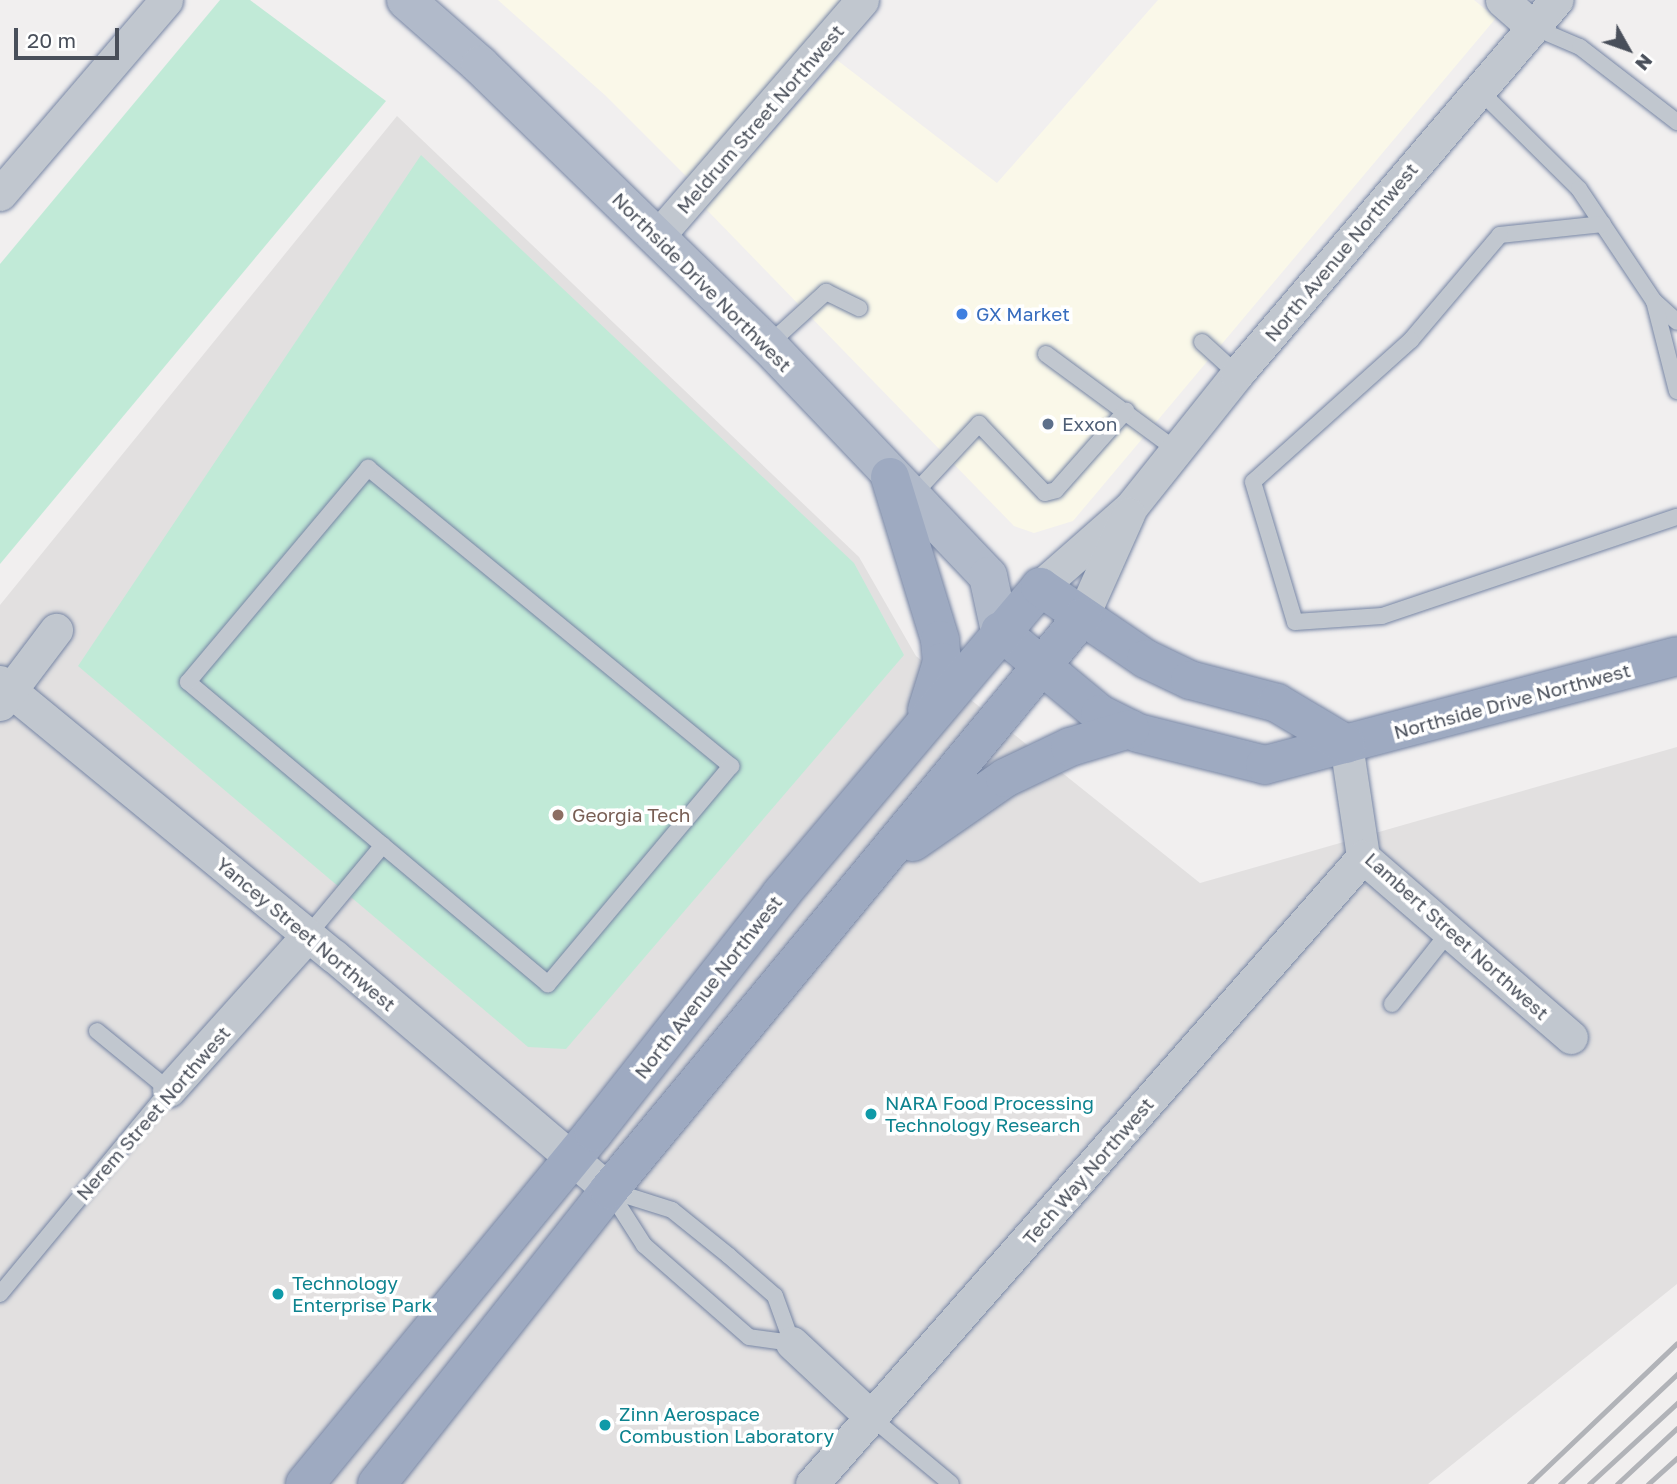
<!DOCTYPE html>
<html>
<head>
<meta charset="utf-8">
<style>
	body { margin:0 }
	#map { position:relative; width:1677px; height:1484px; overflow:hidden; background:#f1efef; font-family:"Golos Text",sans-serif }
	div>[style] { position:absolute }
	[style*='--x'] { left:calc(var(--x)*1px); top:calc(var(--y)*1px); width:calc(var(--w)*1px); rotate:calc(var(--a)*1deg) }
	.commercial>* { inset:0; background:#faf8e9 }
	.education>* { inset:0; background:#e2e0e0 }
	.green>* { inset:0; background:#c1ead7 }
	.roads { filter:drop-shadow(0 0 2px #7685a4) drop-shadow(0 0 2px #7685a4) }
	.service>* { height:16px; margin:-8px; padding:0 8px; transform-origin:8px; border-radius:8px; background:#c1c7cf }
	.minor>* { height:33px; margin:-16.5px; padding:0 16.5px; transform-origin:16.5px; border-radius:16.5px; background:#c1c7cf }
	.primary>* { height:38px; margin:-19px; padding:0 19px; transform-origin:19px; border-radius:19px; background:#b1baca }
	.trunk>* { height:38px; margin:-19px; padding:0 19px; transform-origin:19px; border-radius:19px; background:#9eaac1 }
	.rail>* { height:5px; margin:-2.5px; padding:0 2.5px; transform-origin:2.5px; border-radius:2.5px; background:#b1b3b8 }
	.dots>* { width:19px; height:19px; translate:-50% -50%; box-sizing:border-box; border:4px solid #fff; border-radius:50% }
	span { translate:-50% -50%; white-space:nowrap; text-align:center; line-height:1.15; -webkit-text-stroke:7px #fff; paint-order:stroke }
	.street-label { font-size:19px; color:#494f5a }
	.shop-label { font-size:19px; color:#366cbe }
	.left { translate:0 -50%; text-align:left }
	.service-label { font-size:19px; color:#4e5e75 }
	.education-label { font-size:19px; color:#785e54 }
	.culture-label { font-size:19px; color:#0d838f }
	.north { position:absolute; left:1593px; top:14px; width:70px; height:70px; -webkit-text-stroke:5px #fff; paint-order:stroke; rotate:130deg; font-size:19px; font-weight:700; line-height:28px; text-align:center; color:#494f5a }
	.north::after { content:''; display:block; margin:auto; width:24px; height:32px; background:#494f5a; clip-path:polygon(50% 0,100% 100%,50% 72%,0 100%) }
	.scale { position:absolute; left:14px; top:28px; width:105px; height:32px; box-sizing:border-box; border:4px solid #494f5a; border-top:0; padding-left:9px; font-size:21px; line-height:24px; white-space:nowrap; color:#494f5a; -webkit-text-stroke:5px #fff; paint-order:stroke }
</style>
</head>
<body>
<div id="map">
	<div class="commercial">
		<div style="clip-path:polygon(498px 0,842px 0,688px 178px,606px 96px)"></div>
		<div style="clip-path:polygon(1158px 0,1474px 0,1496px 18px,1073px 521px,1034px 533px,1014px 526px,705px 208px,837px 60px,997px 183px)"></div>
	</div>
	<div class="education">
		<div style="clip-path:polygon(397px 116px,859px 557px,916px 656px,1200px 883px,1677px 747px,1677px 1284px,1428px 1484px,0 1484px,0 605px)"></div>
	</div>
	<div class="green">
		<div style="clip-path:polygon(220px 0,250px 0,386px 101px,0 564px,0 264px)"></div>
		<div style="clip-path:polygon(421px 155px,854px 563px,904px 655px,566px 1049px,528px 1047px,78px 666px)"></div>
	</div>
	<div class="roads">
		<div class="service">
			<div style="--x:1533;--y:27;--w:51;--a:23.1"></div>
			<div style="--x:1580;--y:47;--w:123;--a:37.7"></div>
			<div style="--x:1479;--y:90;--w:141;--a:44.7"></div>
			<div style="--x:1579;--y:189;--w:135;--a:56.2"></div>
			<div style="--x:1654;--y:301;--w:31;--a:42"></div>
			<div style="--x:1603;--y:224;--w:104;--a:173.9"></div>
			<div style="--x:1500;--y:235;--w:138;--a:130.3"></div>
			<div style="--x:1411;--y:340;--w:212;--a:138.1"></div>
			<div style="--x:1253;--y:482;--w:146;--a:73.3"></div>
			<div style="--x:1295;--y:622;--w:87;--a:-3.9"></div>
			<div style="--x:1382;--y:616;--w:311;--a:-18.6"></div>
			<div style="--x:1654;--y:301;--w:93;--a:75.7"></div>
			<div style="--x:1202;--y:342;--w:47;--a:42.4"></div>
			<div style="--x:768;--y:345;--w:79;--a:-42.4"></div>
			<div style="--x:826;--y:292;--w:37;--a:26"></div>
			<div style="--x:1046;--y:354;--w:162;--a:36.4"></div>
			<div style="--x:368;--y:468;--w:470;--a:39.4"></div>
			<div style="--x:731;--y:766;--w:285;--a:130"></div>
			<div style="--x:548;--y:984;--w:470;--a:-140"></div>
			<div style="--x:188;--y:682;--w:280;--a:-49.9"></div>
			<div style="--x:911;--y:497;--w:100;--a:-47"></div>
			<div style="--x:979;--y:424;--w:95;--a:46.3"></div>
			<div style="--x:1045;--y:493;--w:11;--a:-15"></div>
			<div style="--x:1056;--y:490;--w:106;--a:-48.5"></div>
			<div style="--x:308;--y:935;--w:117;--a:-50.2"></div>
			<div style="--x:1392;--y:1004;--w:92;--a:-51.6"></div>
			<div style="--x:609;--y:1190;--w:66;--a:17.6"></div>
			<div style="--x:672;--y:1210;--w:73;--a:38.9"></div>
			<div style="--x:729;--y:1256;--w:61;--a:41"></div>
			<div style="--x:775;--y:1296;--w:50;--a:70.1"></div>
			<div style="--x:792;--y:1343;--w:43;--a:-172.1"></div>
			<div style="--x:749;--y:1337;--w:140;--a:-138.8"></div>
			<div style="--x:644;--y:1245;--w:65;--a:-122.5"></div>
			<div style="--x:0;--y:1294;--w:265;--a:-50.4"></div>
			<div style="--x:169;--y:1090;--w:93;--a:-140.7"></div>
			<div style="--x:871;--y:1417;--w:104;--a:39.9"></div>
		</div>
		<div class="minor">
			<div style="--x:1502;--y:0;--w:41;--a:41.1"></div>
			<div style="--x:0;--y:194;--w:255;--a:-49.4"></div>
			<div style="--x:657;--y:237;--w:313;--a:-49.1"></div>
			<div style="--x:1040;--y:587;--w:121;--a:-41.3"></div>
			<div style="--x:1131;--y:507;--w:170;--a:-51.4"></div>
			<div style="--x:1237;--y:374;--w:492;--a:-49.5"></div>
			<div style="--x:1082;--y:617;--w:113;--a:-65.9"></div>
			<div style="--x:0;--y:682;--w:432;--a:39.4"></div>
			<div style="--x:334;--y:956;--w:361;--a:40.4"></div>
			<div style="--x:0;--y:704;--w:93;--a:-52.9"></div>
			<div style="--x:1346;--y:744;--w:114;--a:81.4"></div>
			<div style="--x:1363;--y:857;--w:275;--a:40.9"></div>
			<div style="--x:169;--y:1090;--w:208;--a:-48.1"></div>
			<div style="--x:792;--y:1343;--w:108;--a:43.1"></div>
			<div style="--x:812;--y:1484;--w:835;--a:-48.69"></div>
		</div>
		<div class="primary">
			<div style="--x:406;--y:0;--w:98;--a:41.3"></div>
			<div style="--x:480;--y:65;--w:402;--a:44.2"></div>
			<div style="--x:768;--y:345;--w:319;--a:46.4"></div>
			<div style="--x:988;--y:576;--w:56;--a:77.7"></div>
		</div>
		<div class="trunk">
			<div style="--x:890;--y:477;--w:170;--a:72.9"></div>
			<div style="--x:940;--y:640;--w:22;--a:85"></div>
			<div style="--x:942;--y:662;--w:50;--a:107.4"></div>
			<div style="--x:1000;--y:631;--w:130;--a:39.7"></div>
			<div style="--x:1100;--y:714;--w:42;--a:26.6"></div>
			<div style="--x:1138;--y:733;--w:131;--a:14.1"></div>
			<div style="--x:1265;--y:765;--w:426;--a:-14.8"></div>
			<div style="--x:913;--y:842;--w:112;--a:-34.8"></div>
			<div style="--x:1005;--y:778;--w:72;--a:-25.5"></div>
			<div style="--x:1070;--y:747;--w:63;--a:-16.7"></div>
			<div style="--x:305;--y:1484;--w:455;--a:-50.6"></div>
			<div style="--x:594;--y:1132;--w:303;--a:-51.8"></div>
			<div style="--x:781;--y:894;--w:402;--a:-49.8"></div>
			<div style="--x:1040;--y:587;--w:128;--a:34.2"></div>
			<div style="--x:1146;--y:659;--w:49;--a:25.5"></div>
			<div style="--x:1190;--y:680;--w:90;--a:14.8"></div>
			<div style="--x:1277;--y:703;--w:80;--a:30.7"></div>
			<div style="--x:377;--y:1484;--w:375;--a:-51.7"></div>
			<div style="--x:609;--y:1190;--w:743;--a:-50.46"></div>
		</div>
	</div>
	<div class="rail">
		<div style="--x:1529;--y:1484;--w:204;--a:-43.6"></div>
		<div style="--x:1560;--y:1484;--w:161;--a:-43.2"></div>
		<div style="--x:1589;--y:1484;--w:120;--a:-42.6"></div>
		<div style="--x:1617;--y:1484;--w:82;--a:-43"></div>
		<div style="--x:1648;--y:1484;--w:39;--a:-42"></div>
	</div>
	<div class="dots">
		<div style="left:962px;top:314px;background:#3f7fe0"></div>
		<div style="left:1048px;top:424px;background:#5c6f8a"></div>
		<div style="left:558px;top:815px;background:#8d6e63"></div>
		<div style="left:871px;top:1114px;background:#0f9aa8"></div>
		<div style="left:278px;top:1294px;background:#0f9aa8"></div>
		<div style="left:605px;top:1425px;background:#0f9aa8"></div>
	</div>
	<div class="street-label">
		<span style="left:760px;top:119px;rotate:-49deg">Meldrum Street Northwest</span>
		<span style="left:1341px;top:252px;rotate:-50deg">North Avenue Northwest</span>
		<span style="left:702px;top:282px;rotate:45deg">Northside Drive Northwest</span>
		<span style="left:1512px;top:701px;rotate:-15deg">Northside Drive Northwest</span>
		<span style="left:306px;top:934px;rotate:40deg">Yancey Street Northwest</span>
		<span style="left:1457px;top:936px;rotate:42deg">Lambert Street Northwest</span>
		<span style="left:708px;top:987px;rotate:-52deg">North Avenue Northwest</span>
		<span style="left:153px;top:1113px;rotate:-49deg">Nerem Street Northwest</span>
		<span style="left:1088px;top:1171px;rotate:-49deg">Tech Way Northwest</span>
	</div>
	<div class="shop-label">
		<span class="left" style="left:976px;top:314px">GX Market</span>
	</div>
	<div class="service-label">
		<span class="left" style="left:1062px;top:424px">Exxon</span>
	</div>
	<div class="education-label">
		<span class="left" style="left:572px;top:815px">Georgia Tech</span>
	</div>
	<div class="culture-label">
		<span class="left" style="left:885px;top:1114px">NARA Food Processing<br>Technology Research</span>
		<span class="left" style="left:292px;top:1294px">Technology<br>Enterprise Park</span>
		<span class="left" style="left:619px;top:1425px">Zinn Aerospace<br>Combustion Laboratory</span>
	</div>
	<div class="north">N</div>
	<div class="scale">20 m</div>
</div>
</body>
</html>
